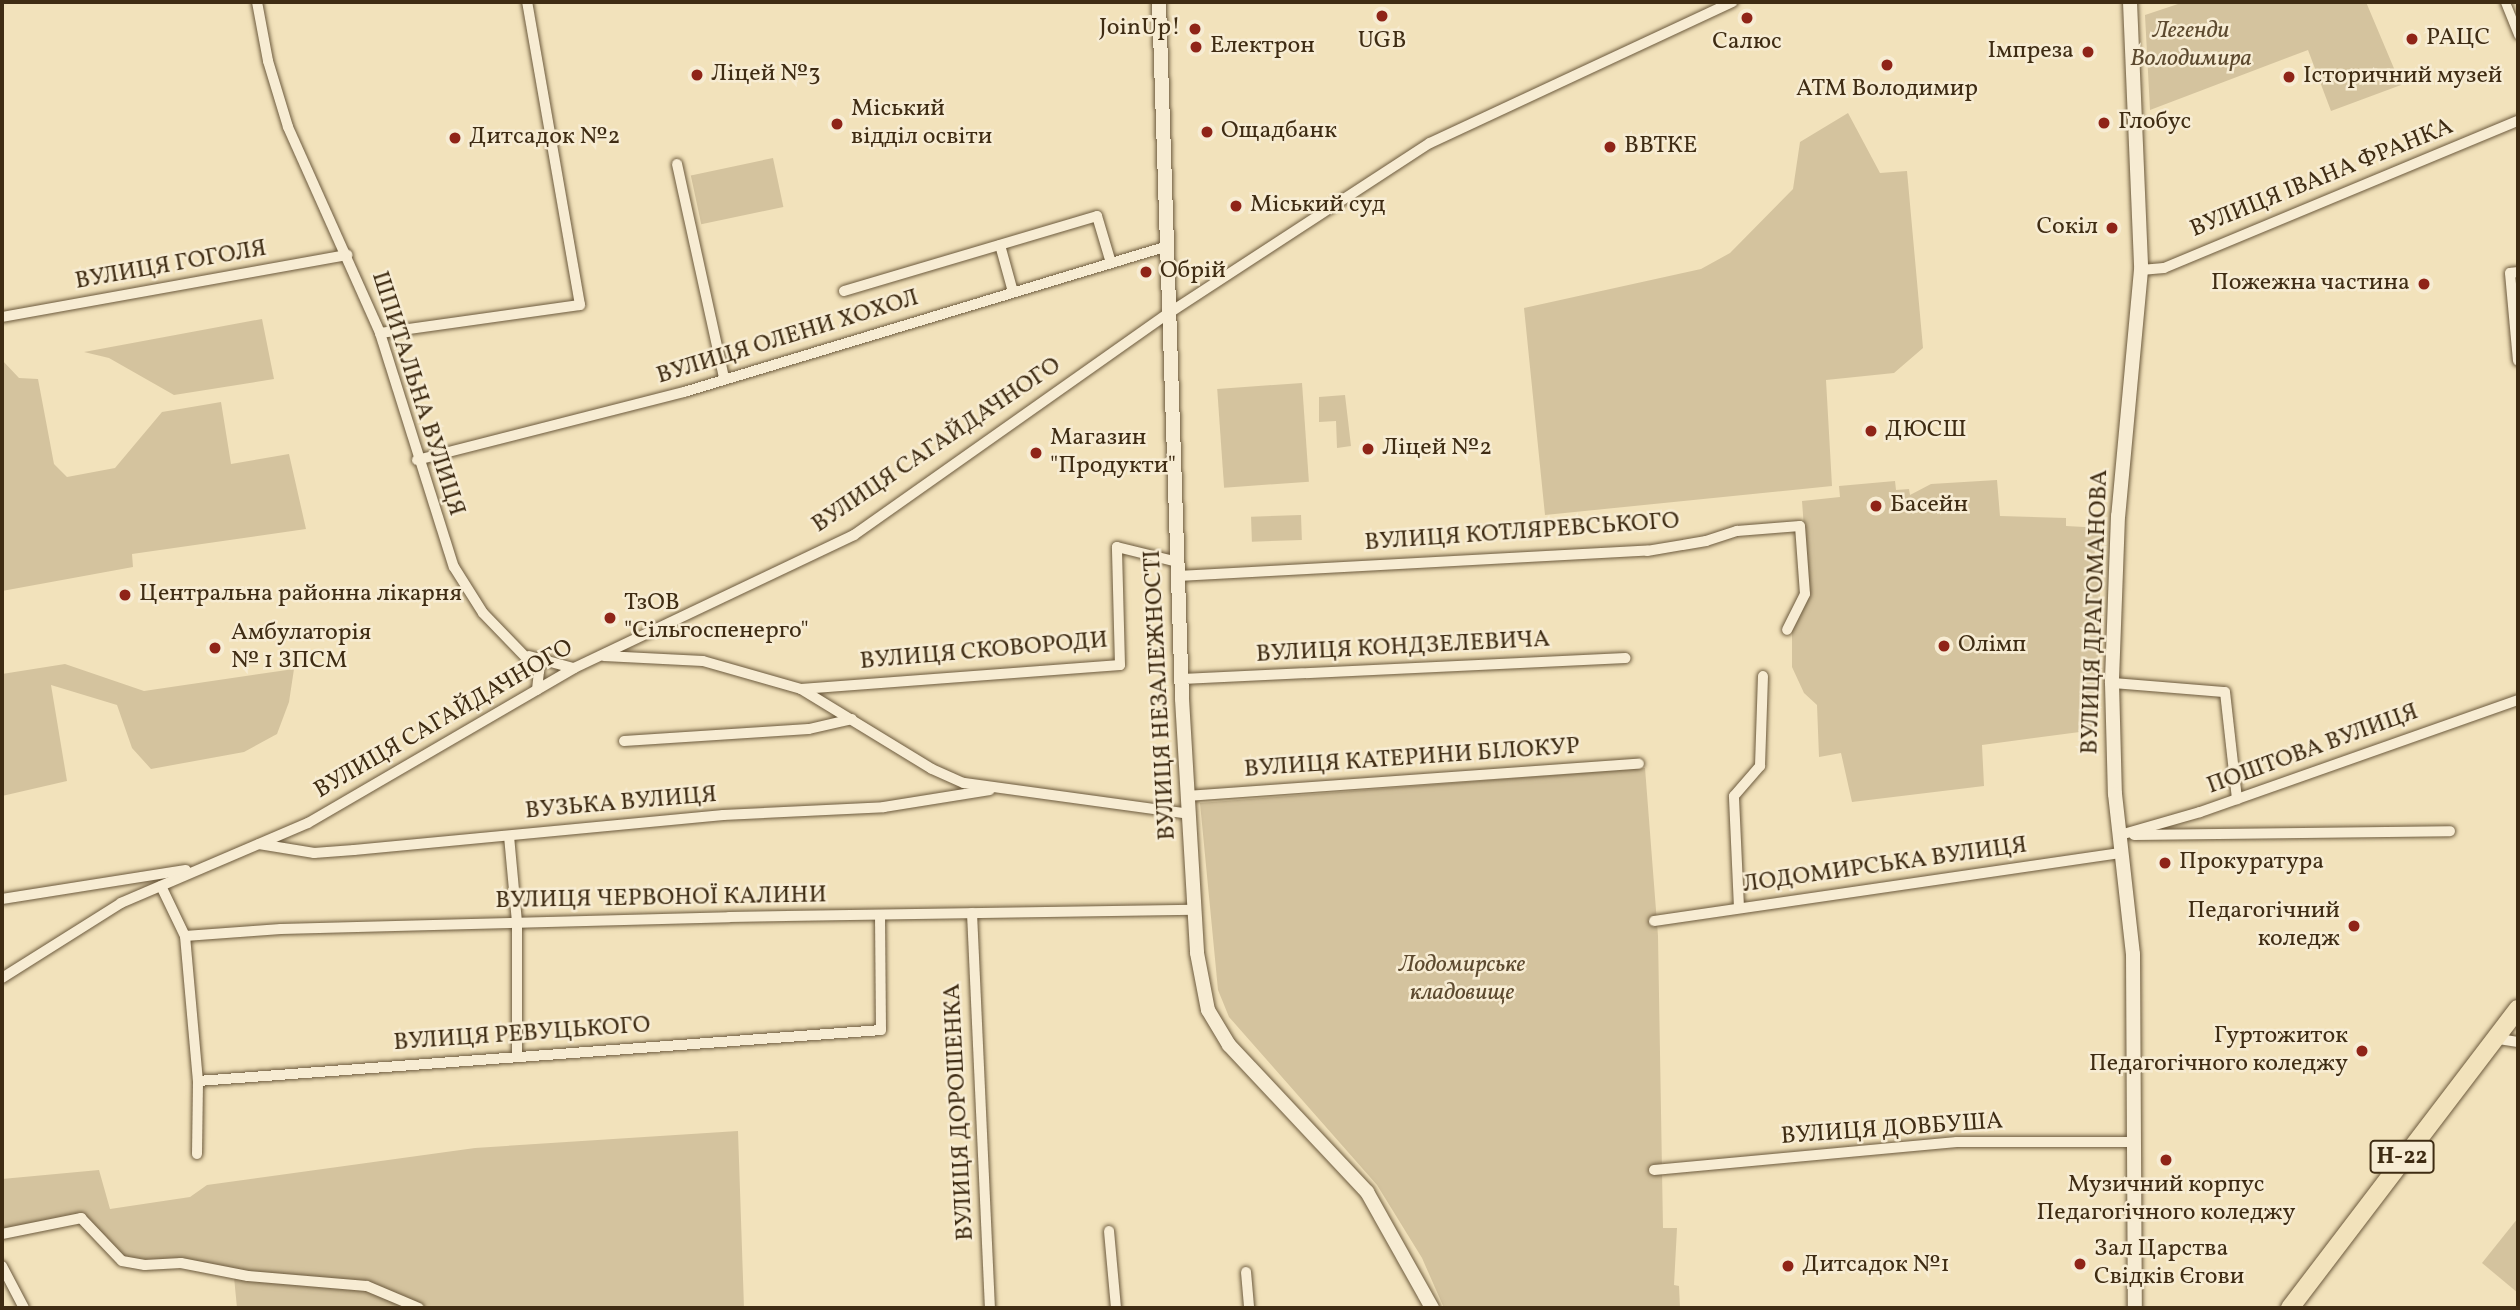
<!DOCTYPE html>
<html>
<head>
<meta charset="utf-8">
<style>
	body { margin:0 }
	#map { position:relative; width:2520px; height:1310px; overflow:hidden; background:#f2e2bb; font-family:Vollkorn,serif }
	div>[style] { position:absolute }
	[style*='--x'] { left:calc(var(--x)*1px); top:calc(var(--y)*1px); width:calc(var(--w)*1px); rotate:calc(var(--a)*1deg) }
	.green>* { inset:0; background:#d4c39e; transform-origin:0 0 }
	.roads { filter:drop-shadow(0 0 2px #6c5a3d) drop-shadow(0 0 2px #6c5a3d) }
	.pedestrian>* { height:9px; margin:-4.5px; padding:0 4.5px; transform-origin:4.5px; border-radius:4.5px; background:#f7ecd3 }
	.minor>* { height:10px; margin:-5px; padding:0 5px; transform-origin:5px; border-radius:5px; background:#f7ecd3 }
	.tertiary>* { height:14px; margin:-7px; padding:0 7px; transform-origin:7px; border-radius:7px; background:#f7ecd3 }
	.primary>* { height:18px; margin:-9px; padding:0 9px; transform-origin:9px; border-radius:9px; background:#f2e2bb }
	.dots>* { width:19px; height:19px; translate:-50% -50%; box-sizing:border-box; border:4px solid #f7ecd3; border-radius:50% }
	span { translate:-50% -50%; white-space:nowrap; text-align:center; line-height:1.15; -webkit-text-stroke:5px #f7ecd3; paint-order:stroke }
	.shield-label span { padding:2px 5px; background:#f7ecd3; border:2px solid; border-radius:5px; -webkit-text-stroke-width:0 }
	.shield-label { font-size:23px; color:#3f2c13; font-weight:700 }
	.poi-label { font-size:24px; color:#3f2c13 }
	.right { translate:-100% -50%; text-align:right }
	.left { translate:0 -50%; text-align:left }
	.park-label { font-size:24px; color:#5d4a2f; font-style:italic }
	.street-label { font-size:24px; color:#3f2c13 }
	.frame { position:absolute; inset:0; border:4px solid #3f2c13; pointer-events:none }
</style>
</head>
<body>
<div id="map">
	<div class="green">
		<div style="clip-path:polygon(2184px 2px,2366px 2px,2401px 85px,2331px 111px,2308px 50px,2150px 110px,2145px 15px)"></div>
		<div style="clip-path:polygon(1848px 113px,1880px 173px,1907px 171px,1923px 348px,1894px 373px,1826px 380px,1832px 486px,1545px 515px,1524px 308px,1701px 269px,1730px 253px,1793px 189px,1800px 142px)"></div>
		<div style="left:773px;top:158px;width:50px;height:84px;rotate:78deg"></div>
		<div style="clip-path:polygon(262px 319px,274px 379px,174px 395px,109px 358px,84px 352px)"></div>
		<div style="clip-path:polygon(2px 360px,19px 378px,38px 379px,54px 464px,67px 477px,115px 468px,162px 412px,221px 402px,231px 464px,289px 454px,306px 529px,132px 554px,133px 567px,2px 591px)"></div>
		<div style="left:1302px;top:383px;width:99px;height:85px;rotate:86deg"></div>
		<div style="clip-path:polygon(1345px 395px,1351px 446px,1337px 448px,1336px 421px,1319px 422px,1319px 397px)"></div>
		<div style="clip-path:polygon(1997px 480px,2000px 516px,2066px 518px,2066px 526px,2103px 528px,2102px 548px,2095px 548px,2094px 570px,2101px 571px,2095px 730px,1982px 745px,1984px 786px,1852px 802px,1841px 753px,1819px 757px,1817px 705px,1804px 693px,1792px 667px,1792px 629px,1809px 596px,1802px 501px,1840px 497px,1839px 486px,1895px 481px,1896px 490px,1909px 489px,1910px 495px,1931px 484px)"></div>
		<div style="left:1301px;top:515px;width:25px;height:50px;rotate:88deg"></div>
		<div style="clip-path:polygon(65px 664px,144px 691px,294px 669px,289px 702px,277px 734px,244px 752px,151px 769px,132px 748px,117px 705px,51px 685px,67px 781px,2px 796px,2px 674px)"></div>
		<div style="clip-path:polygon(1645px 768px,1658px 936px,1663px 1228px,1677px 1228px,1674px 1285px,1679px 1286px,1680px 1308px,1444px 1308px,1422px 1258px,1377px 1185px,1229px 1017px,1218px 990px,1200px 803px)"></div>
		<div style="clip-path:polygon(738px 1131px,744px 1308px,237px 1308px,234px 1277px,124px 1258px,83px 1216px,2px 1230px,2px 1179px,99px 1170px,110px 1209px,190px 1197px,207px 1185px,475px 1148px)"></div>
		<div style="clip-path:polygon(2518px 1218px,2518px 1293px,2482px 1263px)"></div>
	</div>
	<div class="roads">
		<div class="pedestrian">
			<div style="--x:2505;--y:2;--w:35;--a:68"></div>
		</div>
		<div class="minor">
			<div style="--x:257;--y:2;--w:60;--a:79.4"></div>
			<div style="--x:268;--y:61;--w:69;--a:73.1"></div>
			<div style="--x:288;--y:127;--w:226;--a:65.9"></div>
			<div style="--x:380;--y:333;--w:245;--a:72.5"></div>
			<div style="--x:454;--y:567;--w:54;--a:57.8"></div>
			<div style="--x:483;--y:613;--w:81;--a:46"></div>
			<div style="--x:539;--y:671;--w:19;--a:96"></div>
			<div style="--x:677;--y:164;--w:219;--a:77.6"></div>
			<div style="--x:1000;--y:245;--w:49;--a:74.5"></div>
			<div style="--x:2141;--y:270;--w:23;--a:-5"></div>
			<div style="--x:2164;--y:268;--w:383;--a:-22.6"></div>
			<div style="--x:2518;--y:272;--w:8;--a:173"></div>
			<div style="--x:2510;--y:273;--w:88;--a:84.8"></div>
			<div style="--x:844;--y:291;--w:264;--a:-16.5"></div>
			<div style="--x:1097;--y:216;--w:49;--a:73.4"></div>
			<div style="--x:2;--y:317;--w:351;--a:-10.2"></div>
			<div style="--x:380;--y:333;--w:202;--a:-8"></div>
			<div style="--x:580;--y:305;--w:308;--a:-99.9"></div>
			<div style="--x:417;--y:460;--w:276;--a:-14.3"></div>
			<div style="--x:684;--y:392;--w:506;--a:-16.79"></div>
			<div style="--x:1178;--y:576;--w:470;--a:-3.1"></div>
			<div style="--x:1647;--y:551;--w:60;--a:-9.6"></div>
			<div style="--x:1706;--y:541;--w:33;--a:-18"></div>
			<div style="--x:1737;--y:531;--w:63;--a:-4.5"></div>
			<div style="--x:1800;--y:526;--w:68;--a:85.8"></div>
			<div style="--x:1805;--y:594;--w:40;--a:116.6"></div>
			<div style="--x:529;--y:656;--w:46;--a:15.3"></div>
			<div style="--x:604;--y:656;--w:99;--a:2.9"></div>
			<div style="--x:703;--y:661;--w:102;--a:15.9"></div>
			<div style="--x:801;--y:689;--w:153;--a:31.4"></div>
			<div style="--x:932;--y:769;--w:35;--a:24"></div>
			<div style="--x:964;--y:783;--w:227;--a:7.8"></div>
			<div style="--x:1182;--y:679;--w:444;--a:-2.7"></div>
			<div style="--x:2112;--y:683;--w:113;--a:4.6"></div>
			<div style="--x:2225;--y:692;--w:108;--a:83.6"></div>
			<div style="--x:801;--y:689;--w:320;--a:-4.3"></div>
			<div style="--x:1120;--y:665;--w:118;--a:-91.5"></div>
			<div style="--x:1117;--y:547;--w:63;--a:13.8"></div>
			<div style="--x:624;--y:741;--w:185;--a:-3.7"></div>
			<div style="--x:809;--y:729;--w:44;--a:-13.1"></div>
			<div style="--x:1188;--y:796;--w:452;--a:-4.1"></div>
			<div style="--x:2120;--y:835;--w:83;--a:-16"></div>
			<div style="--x:2200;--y:812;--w:337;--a:-19.4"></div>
			<div style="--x:2134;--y:835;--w:316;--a:-0.7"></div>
			<div style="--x:509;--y:836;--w:87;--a:84.7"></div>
			<div style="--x:517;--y:923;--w:133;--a:90"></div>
			<div style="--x:259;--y:844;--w:56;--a:9.3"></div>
			<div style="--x:314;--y:853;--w:40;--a:-4.3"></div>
			<div style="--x:354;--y:850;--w:371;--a:-5.4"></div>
			<div style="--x:723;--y:815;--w:161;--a:-2.8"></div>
			<div style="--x:884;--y:807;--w:107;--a:-9.1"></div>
			<div style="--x:161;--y:886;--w:55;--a:64.4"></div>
			<div style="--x:185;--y:936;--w:96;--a:-4.2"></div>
			<div style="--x:281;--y:929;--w:448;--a:-1.5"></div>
			<div style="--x:729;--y:917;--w:465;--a:-0.9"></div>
			<div style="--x:2;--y:899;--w:186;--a:-9"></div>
			<div style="--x:1739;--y:908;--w:112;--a:-92.6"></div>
			<div style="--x:1734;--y:796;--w:40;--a:-49"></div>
			<div style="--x:1760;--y:766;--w:90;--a:-88.1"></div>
			<div style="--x:972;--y:913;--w:395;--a:87.4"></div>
			<div style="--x:1654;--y:921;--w:473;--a:-8.3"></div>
			<div style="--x:185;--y:936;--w:146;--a:84.9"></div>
			<div style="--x:198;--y:1081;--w:685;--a:-4.27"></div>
			<div style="--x:881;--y:1030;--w:115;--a:-90.5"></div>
			<div style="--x:2;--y:978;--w:141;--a:-32.2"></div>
			<div style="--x:121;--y:903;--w:203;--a:-23.2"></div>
			<div style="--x:308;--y:823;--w:308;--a:-30.2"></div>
			<div style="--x:574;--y:668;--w:310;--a:-25.4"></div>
			<div style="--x:854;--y:535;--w:385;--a:-35.2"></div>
			<div style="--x:1169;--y:313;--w:311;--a:-33.1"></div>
			<div style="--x:1430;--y:143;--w:334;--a:-25"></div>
			<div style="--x:2499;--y:1039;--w:19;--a:9"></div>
			<div style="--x:197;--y:1154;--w:73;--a:-89.2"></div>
			<div style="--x:1654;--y:1170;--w:304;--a:-5.3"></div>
			<div style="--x:1957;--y:1142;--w:177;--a:0"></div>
			<div style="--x:1109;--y:1231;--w:77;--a:84.8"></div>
			<div style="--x:2;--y:1234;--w:81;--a:-11.4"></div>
			<div style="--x:81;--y:1218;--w:59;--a:46.4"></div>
			<div style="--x:122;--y:1261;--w:23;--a:10"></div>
			<div style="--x:145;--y:1265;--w:36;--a:-3"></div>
			<div style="--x:181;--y:1263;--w:68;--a:11"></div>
			<div style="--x:248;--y:1276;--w:119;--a:4.8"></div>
			<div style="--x:367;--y:1286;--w:56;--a:22.9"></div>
			<div style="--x:2;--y:1266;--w:47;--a:62.4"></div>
			<div style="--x:1246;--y:1272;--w:36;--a:85"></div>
		</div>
		<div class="tertiary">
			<div style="--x:1159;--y:2;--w:697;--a:88.11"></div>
			<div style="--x:1182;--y:699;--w:254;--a:86.6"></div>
			<div style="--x:1197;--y:953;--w:58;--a:79.1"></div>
			<div style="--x:1208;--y:1010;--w:41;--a:59"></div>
			<div style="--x:1229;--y:1045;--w:202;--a:46.8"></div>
			<div style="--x:1367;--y:1192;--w:133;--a:60.7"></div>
			<div style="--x:2130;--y:2;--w:268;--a:87.6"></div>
			<div style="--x:2141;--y:270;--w:247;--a:95.3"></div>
			<div style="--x:2118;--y:516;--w:167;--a:92.1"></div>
			<div style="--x:2112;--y:683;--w:111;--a:88.5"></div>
			<div style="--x:2115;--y:794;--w:161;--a:83.6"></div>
			<div style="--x:2133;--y:954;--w:354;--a:89.7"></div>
		</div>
		<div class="primary">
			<div style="--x:2290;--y:1308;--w:376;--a:-52.7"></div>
		</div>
	</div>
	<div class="dots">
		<div style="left:1382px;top:16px;background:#8f2418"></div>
		<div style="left:1747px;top:18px;background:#8f2418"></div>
		<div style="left:1195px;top:29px;background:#8f2418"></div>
		<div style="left:2412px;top:39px;background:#8f2418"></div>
		<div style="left:1196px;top:47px;background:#8f2418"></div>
		<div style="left:2088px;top:52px;background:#8f2418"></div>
		<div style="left:1887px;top:65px;background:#8f2418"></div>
		<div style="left:697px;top:75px;background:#8f2418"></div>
		<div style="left:2289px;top:77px;background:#8f2418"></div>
		<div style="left:2104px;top:123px;background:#8f2418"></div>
		<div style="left:837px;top:124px;background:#8f2418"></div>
		<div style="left:1207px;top:132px;background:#8f2418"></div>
		<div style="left:455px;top:138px;background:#8f2418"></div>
		<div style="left:1610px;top:147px;background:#8f2418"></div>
		<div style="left:1236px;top:206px;background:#8f2418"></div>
		<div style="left:2112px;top:228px;background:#8f2418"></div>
		<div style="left:1146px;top:272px;background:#8f2418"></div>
		<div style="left:2424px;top:284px;background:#8f2418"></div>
		<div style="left:1871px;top:431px;background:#8f2418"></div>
		<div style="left:1368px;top:449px;background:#8f2418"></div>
		<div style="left:1036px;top:453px;background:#8f2418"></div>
		<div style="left:1876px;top:506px;background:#8f2418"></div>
		<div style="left:125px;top:595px;background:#8f2418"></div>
		<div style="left:610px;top:618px;background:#8f2418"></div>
		<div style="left:1944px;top:646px;background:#8f2418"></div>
		<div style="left:215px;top:648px;background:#8f2418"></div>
		<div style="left:2165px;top:863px;background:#8f2418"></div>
		<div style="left:2354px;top:926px;background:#8f2418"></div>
		<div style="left:2362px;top:1051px;background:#8f2418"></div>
		<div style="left:2166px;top:1160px;background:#8f2418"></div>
		<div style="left:2080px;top:1264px;background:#8f2418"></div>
		<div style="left:1788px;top:1266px;background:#8f2418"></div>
	</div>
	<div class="shield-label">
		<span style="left:2402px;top:1157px">Н-22</span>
	</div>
	<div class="poi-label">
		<span class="right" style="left:1181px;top:29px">JoinUp!</span>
		<span class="left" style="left:2426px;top:39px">РАЦС</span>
		<span style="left:1382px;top:42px">UGB</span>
		<span style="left:1747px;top:43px">Салюс</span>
		<span class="left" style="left:1210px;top:47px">Електрон</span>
		<span class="right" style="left:2074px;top:52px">Імпреза</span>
		<span class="left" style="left:711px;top:75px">Ліцей №3</span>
		<span class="left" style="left:2303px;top:77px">Історичний музей</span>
		<span style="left:1887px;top:90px">АТМ Володимир</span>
		<span class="left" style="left:851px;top:124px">Міський<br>відділ освіти</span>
		<span class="left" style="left:2118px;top:123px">Глобус</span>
		<span class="left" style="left:1221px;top:132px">Ощадбанк</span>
		<span class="left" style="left:469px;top:138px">Дитсадок №2</span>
		<span class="left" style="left:1624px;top:147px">ВВТКЕ</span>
		<span class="left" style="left:1250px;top:206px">Міський суд</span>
		<span class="right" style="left:2098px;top:228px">Сокіл</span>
		<span class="left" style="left:1160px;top:272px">Обрій</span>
		<span class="right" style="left:2410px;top:284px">Пожежна частина</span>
		<span class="left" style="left:1885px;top:431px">ДЮСШ</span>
		<span class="left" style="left:1050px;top:453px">Магазин<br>"Продукти"</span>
		<span class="left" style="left:1382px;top:449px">Ліцей №2</span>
		<span class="left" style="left:1890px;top:506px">Басейн</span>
		<span class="left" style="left:139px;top:595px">Центральна районна лікарня</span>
		<span class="left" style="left:624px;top:618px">ТзОВ<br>"Сільгоспенерго"</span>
		<span class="left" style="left:231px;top:648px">Амбулаторія<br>№ 1 ЗПСМ</span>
		<span class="left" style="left:1958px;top:646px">Олімп</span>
		<span class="left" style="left:2179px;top:863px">Прокуратура</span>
		<span class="right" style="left:2340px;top:926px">Педагогічний<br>коледж</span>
		<span class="right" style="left:2348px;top:1051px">Гуртожиток<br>Педагогічного коледжу</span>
		<span style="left:2166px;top:1200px">Музичний корпус<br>Педагогічного коледжу</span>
		<span class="left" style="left:2094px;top:1264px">Зал Царства<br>Свідків Єгови</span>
		<span class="left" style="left:1802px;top:1266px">Дитсадок №1</span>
	</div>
	<div class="park-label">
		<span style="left:2191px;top:46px">Легенди<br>Володимира</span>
		<span style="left:1462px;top:980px">Лодомирське<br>кладовище</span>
	</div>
	<div class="street-label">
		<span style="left:2322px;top:179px;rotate:-22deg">ВУЛИЦЯ ІВАНА ФРАНКА</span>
		<span style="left:171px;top:266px;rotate:-10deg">ВУЛИЦЯ ГОГОЛЯ</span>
		<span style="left:788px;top:338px;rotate:-17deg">ВУЛИЦЯ ОЛЕНИ ХОХОЛ</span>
		<span style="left:417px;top:394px;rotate:72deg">ШПИТАЛЬНА ВУЛИЦЯ</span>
		<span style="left:937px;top:446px;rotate:-34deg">ВУЛИЦЯ САГАЙДАЧНОГО</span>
		<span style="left:1522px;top:533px;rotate:-4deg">ВУЛИЦЯ КОТЛЯРЕВСЬКОГО</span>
		<span style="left:2096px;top:612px;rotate:-88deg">ВУЛИЦЯ ДРАГОМАНОВА</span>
		<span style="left:1403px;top:648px;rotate:-3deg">ВУЛИЦЯ КОНДЗЕЛЕВИЧА</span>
		<span style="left:984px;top:652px;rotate:-5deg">ВУЛИЦЯ СКОВОРОДИ</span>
		<span style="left:1161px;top:695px;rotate:-93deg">ВУЛИЦЯ НЕЗАЛЕЖНОСТІ</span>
		<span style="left:444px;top:720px;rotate:-30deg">ВУЛИЦЯ САГАЙДАЧНОГО</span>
		<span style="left:2313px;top:750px;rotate:-20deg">ПОШТОВА ВУЛИЦЯ</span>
		<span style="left:1412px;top:759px;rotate:-4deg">ВУЛИЦЯ КАТЕРИНИ БІЛОКУР</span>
		<span style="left:621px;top:804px;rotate:-5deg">ВУЗЬКА ВУЛИЦЯ</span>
		<span style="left:1885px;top:866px;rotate:-8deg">ЛОДОМИРСЬКА ВУЛИЦЯ</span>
		<span style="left:661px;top:899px;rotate:-1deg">ВУЛИЦЯ ЧЕРВОНОЇ КАЛИНИ</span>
		<span style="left:522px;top:1035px;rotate:-4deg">ВУЛИЦЯ РЕВУЦЬКОГО</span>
		<span style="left:960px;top:1112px;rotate:-93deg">ВУЛИЦЯ ДОРОШЕНКА</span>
		<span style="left:1892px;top:1130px;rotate:-4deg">ВУЛИЦЯ ДОВБУША</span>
	</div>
	<div class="frame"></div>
</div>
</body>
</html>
